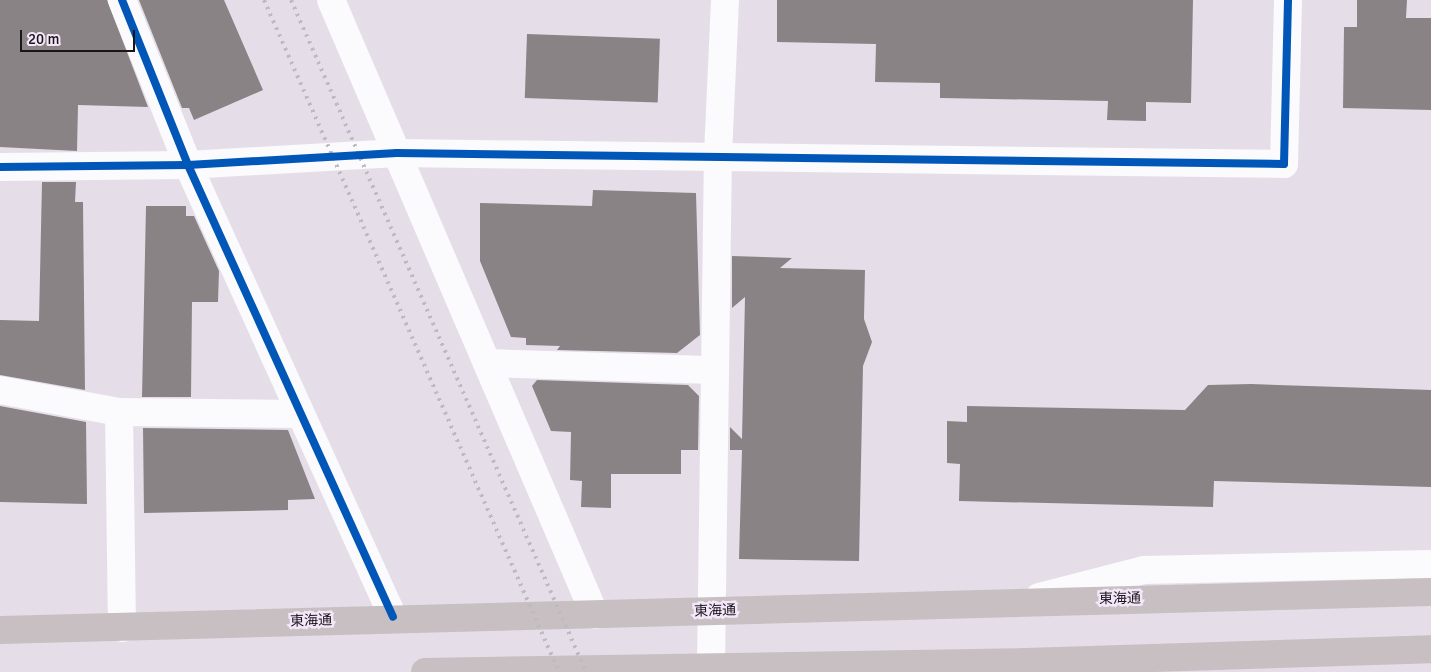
<!DOCTYPE html>
<html>
<head>
<meta charset="utf-8">
<style>
	body { margin:0 }
	#map { position:relative; width:1431px; height:672px; overflow:hidden; background:#e5dee8; font-family:Signika,"Noto Sans JP",sans-serif }
	div>[style] { position:absolute }
	[style*='--x'] { left:calc(var(--x)*1px); top:calc(var(--y)*1px); width:calc(var(--w)*1px); rotate:calc(var(--a)*1deg) }
	.building>* { inset:0; background:#898386; transform-origin:0 0 }
	.minor>* { height:28px; margin:-14px; padding:0 14px; transform-origin:14px; border-radius:14px; background:#fbfafc }
	.primary>* { height:28px; margin:-14px; padding:0 14px; transform-origin:14px; border-radius:14px; background:#c7bfc2 }
	.rail>* { height:4px; margin-top:-2px; transform-origin:0; background:repeating-linear-gradient(90deg,#bdbbbe 0 2.5px,transparent 0 7.5px) }
	.cycleway>* { height:8px; margin:-4px; padding:0 4px; transform-origin:4px; border-radius:4px; background:#0057b8 }
	span { translate:-50% -50%; white-space:nowrap; text-align:center; line-height:1.15; -webkit-text-stroke:5px #f4e7f9; paint-order:stroke }
	.street-label { font-size:14px; color:#19151b }
	.scale { position:absolute; left:20px; top:30px; width:115px; height:22px; box-sizing:border-box; border:2px solid #19151b; border-top:0; padding-left:6px; font-size:15px; line-height:18px; white-space:nowrap; color:#19151b; -webkit-text-stroke:4px #f4e7f9; paint-order:stroke }
</style>
</head>
<body>
<div id="map">
	<div class="building">
		<div style="clip-path:polygon(0 0,107px 0,148px 107px,78px 105px,77px 151px,0 147px)"></div>
		<div style="clip-path:polygon(139px 0,224px 0,263px 90px,194px 120px,189px 108px,182px 108px)"></div>
		<div style="clip-path:polygon(777px 0,1193px 0,1191px 103px,1146px 102px,1146px 121px,1107px 120px,1108px 101px,940px 98px,940px 83px,875px 82px,876px 44px,777px 42px)"></div>
		<div style="clip-path:polygon(1357px 0,1407px 0,1406px 18px,1431px 18px,1431px 110px,1343px 108px,1344px 27px,1357px 27px)"></div>
		<div style="left:527px;top:34px;width:133px;height:64px;rotate:2deg"></div>
		<div style="clip-path:polygon(42px 182px,76px 182px,75px 202px,83px 202px,85px 390px,0 375px,0 320px,39px 321px)"></div>
		<div style="clip-path:polygon(593px 190px,696px 193px,700px 335px,677px 353px,557px 350px,560px 346px,526px 345px,526px 338px,511px 337px,480px 261px,480px 203px,592px 206px)"></div>
		<div style="clip-path:polygon(146px 206px,186px 206px,186px 216px,194px 216px,219px 271px,218px 302px,192px 302px,191px 397px,142px 397px)"></div>
		<div style="clip-path:polygon(732px 256px,792px 258px,780px 268px,865px 270px,864px 319px,872px 342px,863px 366px,859px 561px,739px 559px,742px 450px,730px 450px,730px 427px,742px 439px,745px 297px,732px 308px)"></div>
		<div style="clip-path:polygon(537px 380px,688px 385px,699px 396px,698px 450px,681px 450px,681px 474px,611px 474px,611px 508px,581px 507px,582px 481px,570px 480px,571px 432px,551px 431px,532px 386px)"></div>
		<div style="clip-path:polygon(1251px 384px,1431px 390px,1431px 487px,1214px 481px,1213px 507px,959px 501px,960px 464px,947px 463px,947px 421px,967px 422px,967px 406px,1185px 410px,1208px 385px)"></div>
		<div style="clip-path:polygon(0 406px,86px 422px,87px 504px,0 502px)"></div>
		<div style="clip-path:polygon(143px 428px,288px 430px,315px 499px,288px 500px,288px 510px,144px 513px)"></div>
	</div>
	<div class="minor">
		<div style="--x:122;--y:0;--w:178;--a:68.2"></div>
		<div style="--x:188;--y:165;--w:496;--a:65.6"></div>
		<div style="--x:331;--y:0;--w:669;--a:66.77"></div>
		<div style="--x:0;--y:167;--w:188;--a:-0.6"></div>
		<div style="--x:188;--y:165;--w:209;--a:-3.3"></div>
		<div style="--x:397;--y:153;--w:887;--a:0.71"></div>
		<div style="--x:1284;--y:164;--w:164;--a:-88.6"></div>
		<div style="--x:487;--y:363;--w:227;--a:1.8"></div>
		<div style="--x:0;--y:390;--w:121;--a:10.5"></div>
		<div style="--x:119;--y:412;--w:180;--a:0.6"></div>
		<div style="--x:119;--y:412;--w:216;--a:89.2"></div>
		<div style="--x:1039;--y:597;--w:108;--a:-14.4"></div>
		<div style="--x:1144;--y:570;--w:287;--a:-1.2"></div>
		<div style="--x:711;--y:666;--w:511;--a:-89.22"></div>
		<div style="--x:718;--y:155;--w:155;--a:-87.4"></div>
	</div>
	<div class="primary">
		<div style="--x:0;--y:630;--w:1432;--a:-1.52"></div>
		<div style="--x:425;--y:672;--w:601;--a:-0.95"></div>
		<div style="--x:1026;--y:662;--w:405;--a:-1.8"></div>
	</div>
	<div class="rail">
		<div style="--x:264;--y:0;--w:734;--a:66.3"></div>
		<div style="--x:291;--y:0;--w:734;--a:66.3"></div>
	</div>
	<div class="cycleway">
		<div style="--x:122;--y:0;--w:178;--a:68.2"></div>
		<div style="--x:188;--y:165;--w:496;--a:65.6"></div>
		<div style="--x:0;--y:167;--w:188;--a:-0.6"></div>
		<div style="--x:188;--y:165;--w:209;--a:-3.3"></div>
		<div style="--x:397;--y:153;--w:887;--a:0.71"></div>
		<div style="--x:1284;--y:164;--w:164;--a:-88.6"></div>
	</div>
	<div class="street-label">
		<span style="left:1120px;top:599px;rotate:-1deg">東海通</span>
		<span style="left:715px;top:611px;rotate:-2deg">東海通</span>
		<span style="left:311px;top:621px;rotate:-2deg">東海通</span>
	</div>
	<div class="scale">20 m</div>
</div>
</body>
</html>
